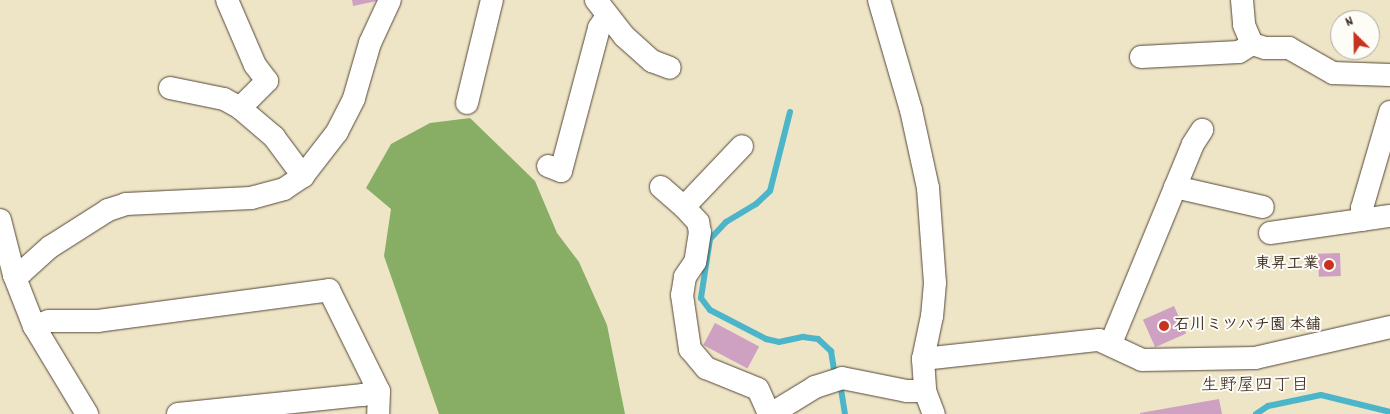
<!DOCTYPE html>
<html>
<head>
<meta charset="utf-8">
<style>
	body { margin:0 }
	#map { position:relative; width:1390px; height:414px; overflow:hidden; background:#eee5c7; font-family:Dekko,"Klee One",sans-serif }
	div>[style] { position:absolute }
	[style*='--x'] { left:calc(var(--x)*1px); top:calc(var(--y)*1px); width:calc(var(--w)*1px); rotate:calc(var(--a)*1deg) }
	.forest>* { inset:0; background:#87ae64 }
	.stream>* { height:6px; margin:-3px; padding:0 3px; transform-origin:3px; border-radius:3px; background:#4cb5ca }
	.building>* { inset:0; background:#cea1c2; transform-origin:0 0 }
	.roads { filter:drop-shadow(0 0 1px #564637) drop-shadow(0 0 1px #564637) }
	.street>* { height:22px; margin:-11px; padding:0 11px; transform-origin:11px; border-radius:11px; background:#fff }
	.dots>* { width:14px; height:14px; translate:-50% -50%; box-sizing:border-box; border:2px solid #fdfcf7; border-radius:50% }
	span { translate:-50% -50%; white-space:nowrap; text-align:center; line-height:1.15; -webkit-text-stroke:4px #fdfcf7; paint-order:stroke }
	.poi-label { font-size:16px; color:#3b2a1e; font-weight:700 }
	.right { translate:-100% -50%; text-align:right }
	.left { translate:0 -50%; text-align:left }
	.neighbourhood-label { font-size:18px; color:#3b2a1e }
	.north { position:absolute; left:1330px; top:10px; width:50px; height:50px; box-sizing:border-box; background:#fdfcf7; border:1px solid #afa8a0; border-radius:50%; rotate:337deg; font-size:14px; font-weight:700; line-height:20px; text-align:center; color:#3b2a1e }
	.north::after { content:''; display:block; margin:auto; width:18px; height:22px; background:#c8321e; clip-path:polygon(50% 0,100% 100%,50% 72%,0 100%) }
</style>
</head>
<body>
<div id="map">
	<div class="forest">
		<div style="clip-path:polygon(470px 118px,535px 181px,557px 233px,579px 262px,607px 325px,625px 414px,439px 414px,384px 256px,391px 209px,366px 188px,391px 144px,430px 123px)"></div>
	</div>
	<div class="stream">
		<div style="--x:790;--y:112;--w:81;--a:104.2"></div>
		<div style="--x:770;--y:191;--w:19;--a:137"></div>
		<div style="--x:756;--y:204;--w:35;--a:149"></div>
		<div style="--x:726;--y:222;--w:23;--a:133"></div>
		<div style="--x:710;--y:239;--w:60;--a:98.7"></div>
		<div style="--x:701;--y:298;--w:15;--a:53"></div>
		<div style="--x:710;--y:310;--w:63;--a:27.4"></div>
		<div style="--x:766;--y:339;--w:13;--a:13"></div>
		<div style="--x:779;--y:342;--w:25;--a:-12"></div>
		<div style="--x:803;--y:337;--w:15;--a:8"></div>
		<div style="--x:818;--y:339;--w:18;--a:43"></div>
		<div style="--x:831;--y:351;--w:18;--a:81"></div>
		<div style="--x:841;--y:389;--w:25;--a:81"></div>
		<div style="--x:1256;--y:414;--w:14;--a:-34"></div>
		<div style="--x:1268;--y:406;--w:54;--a:-11.7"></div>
		<div style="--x:1321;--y:395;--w:71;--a:13.8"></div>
	</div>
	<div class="building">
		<div style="clip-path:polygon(352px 0,377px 0,377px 1px,353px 6px)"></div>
		<div style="left:1340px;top:253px;width:23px;height:22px;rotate:88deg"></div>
		<div style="left:1174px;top:306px;width:30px;height:34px;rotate:66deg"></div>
		<div style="left:715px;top:323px;width:50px;height:25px;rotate:28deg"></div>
		<div style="clip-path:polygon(1219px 399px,1222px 414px,1140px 414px,1140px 413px)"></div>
	</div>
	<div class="roads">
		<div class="street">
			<div style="--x:227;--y:0;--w:71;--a:66.7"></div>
			<div style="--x:255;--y:65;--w:20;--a:53"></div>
			<div style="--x:267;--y:81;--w:38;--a:135"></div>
			<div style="--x:596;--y:0;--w:46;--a:52.1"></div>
			<div style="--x:624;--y:36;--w:38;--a:42"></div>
			<div style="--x:652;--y:61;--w:19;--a:21"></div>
			<div style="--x:879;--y:0;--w:115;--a:73.8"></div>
			<div style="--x:911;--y:110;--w:80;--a:77.7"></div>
			<div style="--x:928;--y:188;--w:95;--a:85.8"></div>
			<div style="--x:935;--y:283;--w:33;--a:95"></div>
			<div style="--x:932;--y:316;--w:44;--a:101.8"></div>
			<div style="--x:923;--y:359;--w:32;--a:86"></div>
			<div style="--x:925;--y:391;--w:25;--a:69"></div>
			<div style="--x:1242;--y:0;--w:25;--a:85"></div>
			<div style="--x:1244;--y:25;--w:21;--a:67"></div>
			<div style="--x:1252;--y:44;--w:14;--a:17"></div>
			<div style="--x:1265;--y:48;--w:24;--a:0"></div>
			<div style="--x:1289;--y:48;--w:51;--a:29.6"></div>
			<div style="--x:1333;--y:73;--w:57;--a:2"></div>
			<div style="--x:1141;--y:57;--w:98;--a:-2.9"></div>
			<div style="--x:1239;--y:52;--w:15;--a:-32"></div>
			<div style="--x:170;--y:88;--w:55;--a:11.5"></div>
			<div style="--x:224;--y:99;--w:18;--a:29"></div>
			<div style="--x:240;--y:108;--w:45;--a:40.5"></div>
			<div style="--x:274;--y:137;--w:49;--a:53.4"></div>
			<div style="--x:467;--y:103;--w:106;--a:-76.4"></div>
			<div style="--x:548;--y:166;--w:14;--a:21"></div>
			<div style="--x:561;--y:171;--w:148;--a:-75.1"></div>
			<div style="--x:599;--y:28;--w:14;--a:-56"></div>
			<div style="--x:661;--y:187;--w:30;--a:41"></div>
			<div style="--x:684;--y:207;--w:84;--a:-46.4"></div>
			<div style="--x:1175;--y:187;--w:90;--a:12.8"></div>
			<div style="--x:684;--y:207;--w:21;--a:47"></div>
			<div style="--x:698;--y:222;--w:10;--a:79"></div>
			<div style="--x:700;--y:232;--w:30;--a:99"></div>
			<div style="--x:695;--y:262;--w:18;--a:124"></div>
			<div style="--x:685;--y:277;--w:18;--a:99"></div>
			<div style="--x:682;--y:295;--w:55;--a:81.6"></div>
			<div style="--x:690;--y:349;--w:25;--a:50"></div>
			<div style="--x:706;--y:368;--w:56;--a:22"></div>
			<div style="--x:758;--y:389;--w:27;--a:66"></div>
			<div style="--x:0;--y:220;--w:57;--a:75.7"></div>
			<div style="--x:14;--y:275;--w:55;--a:68.6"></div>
			<div style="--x:34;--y:326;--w:103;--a:58.9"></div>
			<div style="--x:1362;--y:220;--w:12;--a:-90"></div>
			<div style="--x:1362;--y:208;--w:100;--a:-73.7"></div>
			<div style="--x:1270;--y:233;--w:121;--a:-8.1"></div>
			<div style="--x:14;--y:275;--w:9;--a:-21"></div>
			<div style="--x:22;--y:272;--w:38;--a:-42"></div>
			<div style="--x:50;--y:247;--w:69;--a:-32.5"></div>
			<div style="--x:108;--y:210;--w:19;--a:-18"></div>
			<div style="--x:126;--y:204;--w:125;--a:-2.7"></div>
			<div style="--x:251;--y:198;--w:34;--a:-15"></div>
			<div style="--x:284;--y:189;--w:23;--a:-34"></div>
			<div style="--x:303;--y:176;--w:56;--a:-52.3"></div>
			<div style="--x:337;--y:132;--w:38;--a:-63"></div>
			<div style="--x:354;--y:98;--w:57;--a:-73.8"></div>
			<div style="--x:370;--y:43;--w:47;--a:-65.1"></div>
			<div style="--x:34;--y:326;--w:16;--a:-18"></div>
			<div style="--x:49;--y:321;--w:49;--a:0"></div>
			<div style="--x:98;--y:321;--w:233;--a:-7.6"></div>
			<div style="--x:329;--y:290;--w:113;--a:63.7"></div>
			<div style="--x:379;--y:391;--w:23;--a:92"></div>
			<div style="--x:1111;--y:343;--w:215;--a:-67.6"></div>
			<div style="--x:1193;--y:144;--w:17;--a:-57"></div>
			<div style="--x:923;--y:359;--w:177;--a:-6.2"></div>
			<div style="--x:1099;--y:340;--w:47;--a:24.9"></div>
			<div style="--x:1142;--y:360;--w:113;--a:-1"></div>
			<div style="--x:1255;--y:358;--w:139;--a:-12.9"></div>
			<div style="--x:178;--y:414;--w:186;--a:-5.9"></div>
			<div style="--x:363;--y:395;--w:16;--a:-14"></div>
			<div style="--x:771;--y:414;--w:52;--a:-31.5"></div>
			<div style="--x:815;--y:387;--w:28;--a:-18"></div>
			<div style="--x:842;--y:378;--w:66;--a:11.3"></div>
			<div style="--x:907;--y:391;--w:18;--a:0"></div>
		</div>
	</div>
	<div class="dots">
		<div style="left:1329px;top:265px;background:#c8321e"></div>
		<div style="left:1164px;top:326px;background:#c8321e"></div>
	</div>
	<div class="poi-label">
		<span class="right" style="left:1319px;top:265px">東昇工業</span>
		<span class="left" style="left:1174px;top:326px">石川ミツバチ園 本舗</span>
	</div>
	<div class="neighbourhood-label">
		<span style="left:1255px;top:387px">生野屋四丁目</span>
	</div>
	<div class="north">N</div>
</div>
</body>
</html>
